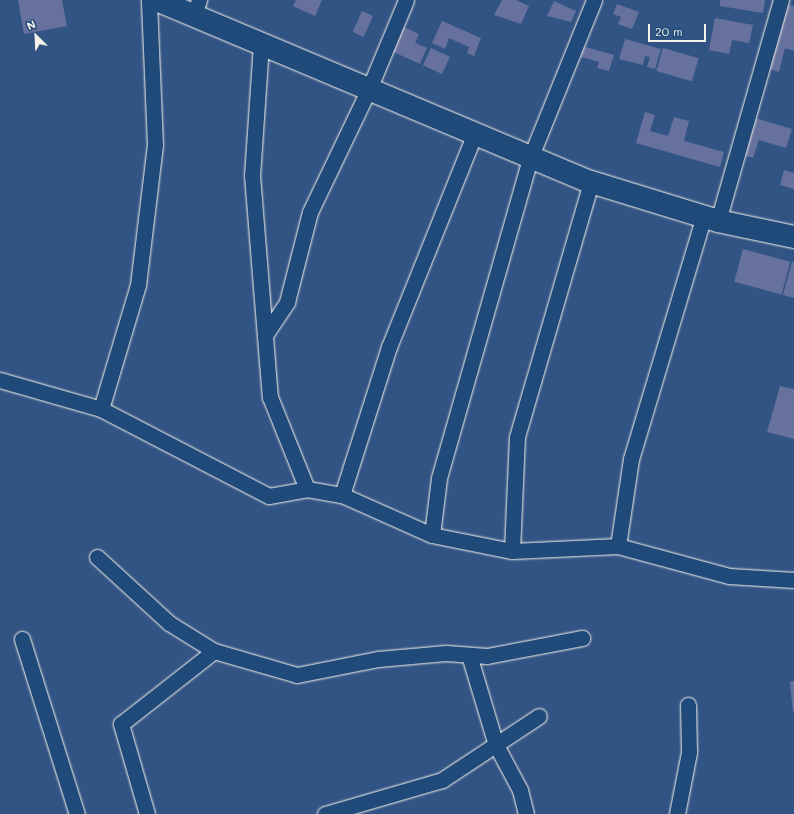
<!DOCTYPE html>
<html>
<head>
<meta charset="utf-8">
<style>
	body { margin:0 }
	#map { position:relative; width:794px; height:814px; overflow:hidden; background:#325484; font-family:Mali,sans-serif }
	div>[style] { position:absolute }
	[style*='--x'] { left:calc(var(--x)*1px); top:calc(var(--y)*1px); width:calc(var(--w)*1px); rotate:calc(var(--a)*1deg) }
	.building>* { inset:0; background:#66729d; transform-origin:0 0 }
	.roads { filter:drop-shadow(0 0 1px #f4f1e8) drop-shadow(0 0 1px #f4f1e8) }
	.street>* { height:15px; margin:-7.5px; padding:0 7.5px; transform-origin:7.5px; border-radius:7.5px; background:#1f4a7a }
	.secondary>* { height:22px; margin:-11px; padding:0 11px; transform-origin:11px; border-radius:11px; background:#1f4a7a }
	span { translate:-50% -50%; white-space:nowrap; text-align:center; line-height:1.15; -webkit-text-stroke:3.5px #1f4a7a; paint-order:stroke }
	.north { position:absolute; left:16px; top:16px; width:40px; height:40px; -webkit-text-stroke:3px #1f4a7a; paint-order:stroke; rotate:336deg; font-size:11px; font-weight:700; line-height:16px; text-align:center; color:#f4f1e8 }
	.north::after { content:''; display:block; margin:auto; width:14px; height:18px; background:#f4f1e8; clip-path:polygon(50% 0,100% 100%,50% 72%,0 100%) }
	.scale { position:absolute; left:648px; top:24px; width:58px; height:18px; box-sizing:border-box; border:2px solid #f4f1e8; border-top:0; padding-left:5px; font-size:12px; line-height:14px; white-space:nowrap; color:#f4f1e8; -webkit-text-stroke:3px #1f4a7a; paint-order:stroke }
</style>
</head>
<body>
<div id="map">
	<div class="building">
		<div style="clip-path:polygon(18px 0,62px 0,67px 26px,24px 34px)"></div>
		<div style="clip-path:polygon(296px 0,322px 0,315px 16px,293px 6px)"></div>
		<div style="clip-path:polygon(502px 0,516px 0,529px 6px,521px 24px,494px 15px)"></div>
		<div style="clip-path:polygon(720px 0,765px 0,763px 13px,720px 6px)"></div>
		<div style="clip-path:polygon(554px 1px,576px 11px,571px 22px,547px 16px)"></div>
		<div style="clip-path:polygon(617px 4px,639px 12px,632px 29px,618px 24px,621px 17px,613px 14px)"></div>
		<div style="clip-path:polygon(784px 4px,794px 6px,794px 51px,785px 48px,779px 72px,767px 68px)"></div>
		<div style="left:362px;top:11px;width:12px;height:23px;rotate:24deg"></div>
		<div style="clip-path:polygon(715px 18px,753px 25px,749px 43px,732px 40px,729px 54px,709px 50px)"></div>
		<div style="clip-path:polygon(442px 21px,481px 38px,474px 56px,467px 53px,469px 47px,449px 38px,445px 49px,432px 43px)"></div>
		<div style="clip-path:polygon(399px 25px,419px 34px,415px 43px,427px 48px,420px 64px,389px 50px)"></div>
		<div style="clip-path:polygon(625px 39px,661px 49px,655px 69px,647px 67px,650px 57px,645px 56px,643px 65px,619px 59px)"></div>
		<div style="clip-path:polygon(582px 46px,614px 55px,609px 71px,597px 68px,599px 62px,578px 56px)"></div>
		<div style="left:431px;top:48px;width:21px;height:19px;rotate:25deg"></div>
		<div style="left:663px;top:48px;width:37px;height:24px;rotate:16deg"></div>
		<div style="clip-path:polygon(645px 112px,655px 115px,650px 131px,668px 136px,674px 117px,689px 121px,684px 141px,724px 152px,720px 167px,636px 143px)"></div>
		<div style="clip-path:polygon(752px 117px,792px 129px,786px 148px,759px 140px,753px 158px,741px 155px)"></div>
		<div style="clip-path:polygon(784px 170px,794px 173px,794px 189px,780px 185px)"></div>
		<div style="left:743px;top:249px;width:49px;height:34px;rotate:15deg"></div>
		<div style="clip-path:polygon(792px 262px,794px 262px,794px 298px,783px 295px)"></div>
		<div style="clip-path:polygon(780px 386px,794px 389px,794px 439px,767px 432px)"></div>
		<div style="clip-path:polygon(794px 681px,794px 712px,793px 712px,790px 682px)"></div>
	</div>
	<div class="roads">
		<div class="street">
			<div style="--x:193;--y:16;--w:17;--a:-69"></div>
			<div style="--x:261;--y:44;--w:131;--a:93.9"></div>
			<div style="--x:252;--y:175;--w:223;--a:85.4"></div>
			<div style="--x:270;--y:397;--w:99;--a:68.1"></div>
			<div style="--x:718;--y:221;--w:230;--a:-74.1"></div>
			<div style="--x:265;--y:335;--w:40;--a:-56"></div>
			<div style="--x:287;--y:302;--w:93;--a:-75.7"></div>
			<div style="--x:310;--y:212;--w:136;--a:-64.4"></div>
			<div style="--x:369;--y:89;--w:96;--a:-67.4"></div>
			<div style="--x:0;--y:380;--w:105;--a:16"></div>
			<div style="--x:101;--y:409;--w:189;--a:27.4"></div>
			<div style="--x:269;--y:496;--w:39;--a:-10"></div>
			<div style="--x:307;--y:489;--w:36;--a:10"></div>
			<div style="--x:342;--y:495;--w:98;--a:24"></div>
			<div style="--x:432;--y:535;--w:82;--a:11.3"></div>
			<div style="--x:512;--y:551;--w:106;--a:-2.7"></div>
			<div style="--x:618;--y:546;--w:115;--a:15.1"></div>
			<div style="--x:729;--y:576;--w:65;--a:3.5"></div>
			<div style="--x:101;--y:409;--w:129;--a:-73.4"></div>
			<div style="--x:138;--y:285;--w:141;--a:-83.1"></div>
			<div style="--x:155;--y:145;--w:145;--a:-92.4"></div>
			<div style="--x:342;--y:495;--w:155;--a:-72.4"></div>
			<div style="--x:389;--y:347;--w:231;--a:-68.1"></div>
			<div style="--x:432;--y:535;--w:57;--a:-83"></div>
			<div style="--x:439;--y:478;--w:335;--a:-74.1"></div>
			<div style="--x:531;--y:156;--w:168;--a:-68"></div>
			<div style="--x:618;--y:546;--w:88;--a:-81.5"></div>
			<div style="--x:631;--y:459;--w:254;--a:-73.3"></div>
			<div style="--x:512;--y:551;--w:114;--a:-87.5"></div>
			<div style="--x:517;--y:437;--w:266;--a:-73.8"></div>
			<div style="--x:97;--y:557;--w:98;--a:42.5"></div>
			<div style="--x:169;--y:623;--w:53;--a:31.9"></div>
			<div style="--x:214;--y:651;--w:86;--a:16.1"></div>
			<div style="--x:297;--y:675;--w:83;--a:-11.2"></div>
			<div style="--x:378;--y:659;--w:68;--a:-5"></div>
			<div style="--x:446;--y:653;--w:41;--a:4.2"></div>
			<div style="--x:487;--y:656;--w:97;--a:-10.7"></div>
			<div style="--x:22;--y:639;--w:183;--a:72.6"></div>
			<div style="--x:469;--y:655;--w:94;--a:73.3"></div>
			<div style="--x:496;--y:745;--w:51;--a:61.9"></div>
			<div style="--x:520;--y:790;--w:25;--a:76"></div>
			<div style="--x:147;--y:814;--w:94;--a:-106.1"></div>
			<div style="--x:121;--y:724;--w:118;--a:-38.1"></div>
			<div style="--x:325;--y:814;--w:122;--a:-16.2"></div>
			<div style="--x:442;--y:780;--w:116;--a:-33.4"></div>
			<div style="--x:677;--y:814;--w:63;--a:-79"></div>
			<div style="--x:689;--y:752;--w:47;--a:-91.2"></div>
		</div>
		<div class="secondary">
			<div style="--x:157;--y:0;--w:471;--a:22.8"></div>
			<div style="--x:591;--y:182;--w:133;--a:17.1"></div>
			<div style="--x:718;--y:221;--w:78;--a:11.9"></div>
		</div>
	</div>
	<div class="north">N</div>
	<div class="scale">20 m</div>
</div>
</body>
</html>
